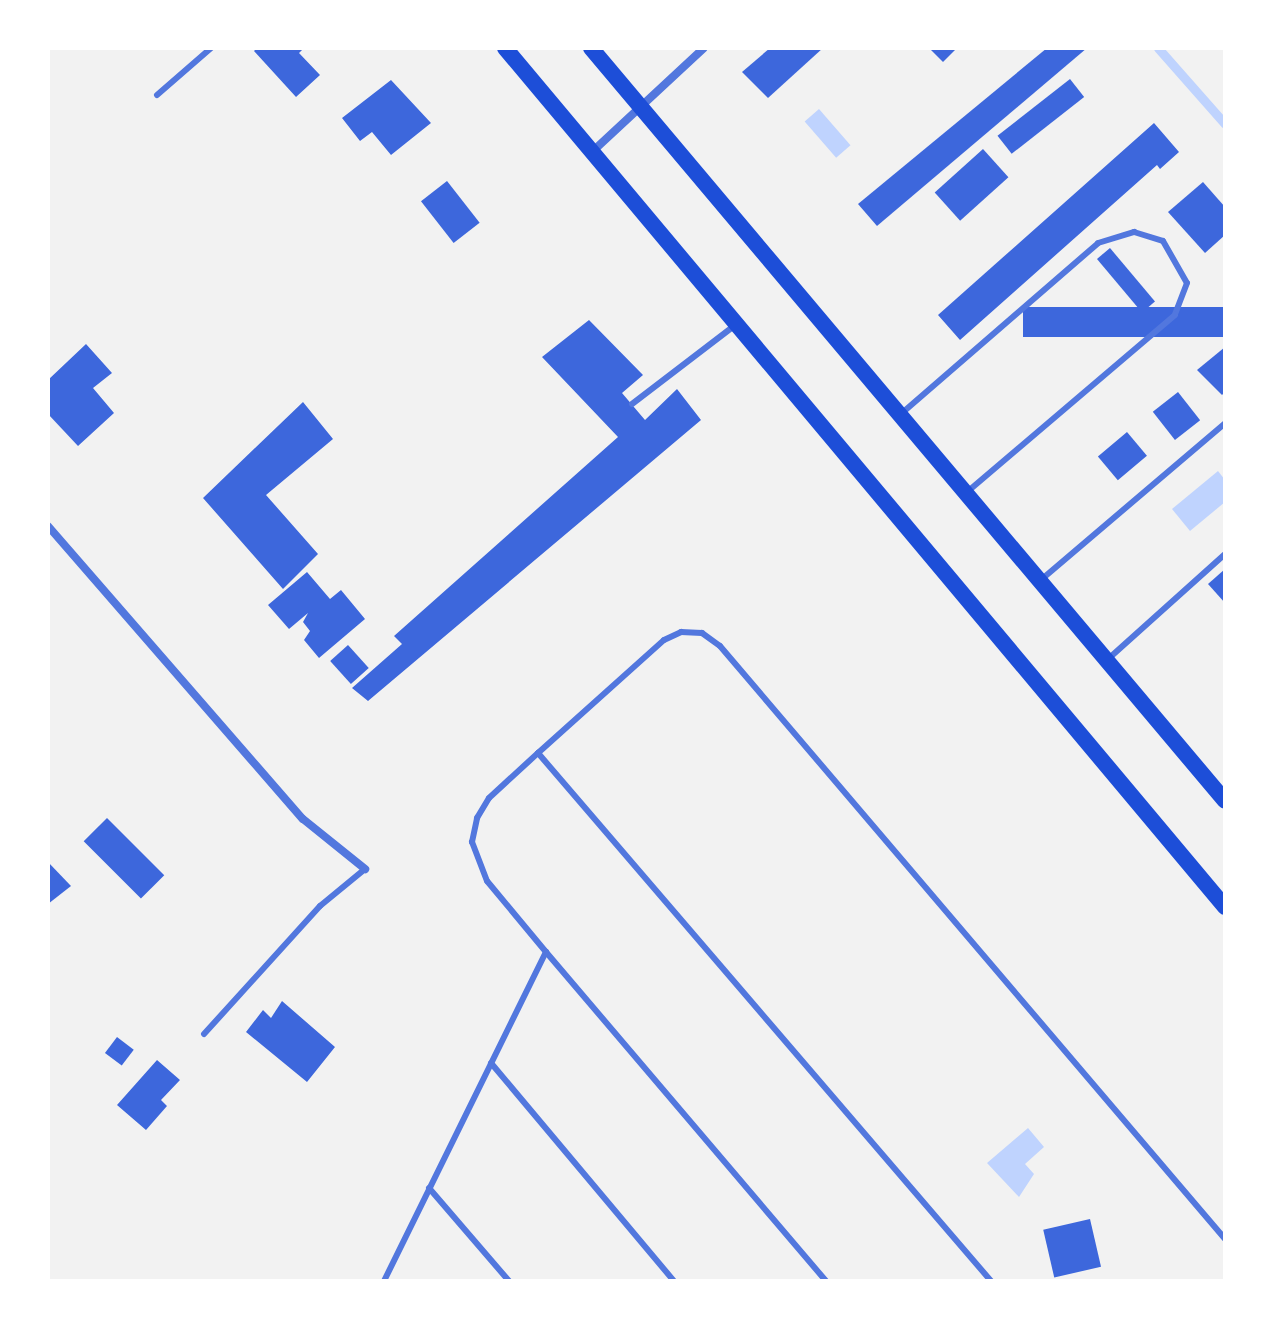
<!DOCTYPE html>
<html>
<head>
<meta charset="utf-8">
<style>
	body { margin:0 }
	#map { position:relative; width:1273px; height:1329px; overflow:hidden; background:#f2f2f2; font-family:Commissioner,sans-serif }
	div>[style] { position:absolute }
	[style*='--x'] { left:calc(var(--x)*1px); top:calc(var(--y)*1px); width:calc(var(--w)*1px); rotate:calc(var(--a)*1deg) }
	.water>* { inset:0; background:#bfd3fe; transform-origin:0 0 }
	.stream>* { height:9px; margin:-4.5px; padding:0 4.5px; transform-origin:4.5px; border-radius:4.5px; background:#bfd3fe }
	.building>* { inset:0; background:#3d67dc; transform-origin:0 0 }
	.service>* { height:6px; margin:-3px; padding:0 3px; transform-origin:3px; border-radius:3px; background:#5277de }
	.minor>* { height:8px; margin:-4px; padding:0 4px; transform-origin:4px; border-radius:4px; background:#5277de }
	.secondary>* { height:16px; margin:-8px; padding:0 8px; transform-origin:8px; border-radius:8px; background:#1d4ed8 }
	span { translate:-50% -50%; white-space:nowrap; text-align:center; line-height:1.15; -webkit-text-stroke:7px #fff; paint-order:stroke }
	.frame { position:absolute; inset:0; border:50px solid #fff; pointer-events:none }
</style>
</head>
<body>
<div id="map">
	<div class="water">
		<div style="left:819px;top:109px;width:48px;height:19px;rotate:49deg"></div>
		<div style="clip-path:polygon(1218px 471px,1225px 480px,1225px 502px,1190px 531px,1172px 509px)"></div>
		<div style="clip-path:polygon(1028px 1128px,1044px 1147px,1025px 1164px,1034px 1174px,1019px 1197px,987px 1163px)"></div>
	</div>
	<div class="stream">
		<div style="--x:1158;--y:48;--w:101;--a:48.6"></div>
	</div>
	<div class="building">
		<div style="clip-path:polygon(257px 48px,304px 48px,299px 53px,320px 75px,296px 97px,254px 51px)"></div>
		<div style="clip-path:polygon(770px 48px,823px 48px,768px 98px,742px 72px)"></div>
		<div style="clip-path:polygon(929px 48px,957px 48px,943px 62px)"></div>
		<div style="clip-path:polygon(1047px 48px,1087px 48px,877px 226px,858px 204px)"></div>
		<div style="left:1070px;top:79px;width:23px;height:92px;rotate:52deg"></div>
		<div style="clip-path:polygon(391px 80px,431px 123px,391px 155px,372px 132px,360px 141px,342px 118px)"></div>
		<div style="clip-path:polygon(1154px 123px,1179px 152px,1160px 169px,1157px 165px,960px 340px,938px 315px)"></div>
		<div style="left:983px;top:149px;width:38px;height:65px;rotate:48deg"></div>
		<div style="left:447px;top:181px;width:53px;height:33px;rotate:52deg"></div>
		<div style="clip-path:polygon(1203px 182px,1225px 207px,1225px 235px,1205px 253px,1168px 212px)"></div>
		<div style="left:1110px;top:248px;width:70px;height:17px;rotate:50deg"></div>
		<div style="left:1225px;top:307px;width:30px;height:202px;rotate:90deg"></div>
		<div style="clip-path:polygon(589px 320px,643px 375px,622px 393px,645px 420px,677px 389px,701px 420px,368px 701px,352px 688px,402px 644px,394px 636px,618px 437px,542px 357px)"></div>
		<div style="clip-path:polygon(86px 344px,112px 373px,93px 388px,114px 413px,78px 446px,48px 414px,48px 380px)"></div>
		<div style="clip-path:polygon(1225px 347px,1225px 392px,1222px 395px,1197px 370px)"></div>
		<div style="left:1178px;top:392px;width:36px;height:32px;rotate:52deg"></div>
		<div style="clip-path:polygon(303px 402px,333px 439px,266px 495px,318px 554px,283px 589px,203px 498px)"></div>
		<div style="left:1127px;top:432px;width:31px;height:38px;rotate:50deg"></div>
		<div style="clip-path:polygon(1225px 569px,1225px 603px,1208px 584px)"></div>
		<div style="clip-path:polygon(307px 572px,330px 599px,341px 590px,365px 619px,319px 658px,304px 640px,310px 631px,303px 622px,308px 613px,289px 629px,268px 605px)"></div>
		<div style="left:348px;top:645px;width:31px;height:24px;rotate:48deg"></div>
		<div style="left:107px;top:818px;width:81px;height:33px;rotate:45deg"></div>
		<div style="clip-path:polygon(48px 862px,71px 886px,48px 904px)"></div>
		<div style="clip-path:polygon(282px 1001px,335px 1047px,307px 1082px,246px 1032px,263px 1010px,271px 1018px)"></div>
		<div style="left:117px;top:1037px;width:21px;height:20px;rotate:37deg"></div>
		<div style="clip-path:polygon(157px 1060px,180px 1080px,161px 1100px,167px 1106px,146px 1130px,117px 1105px)"></div>
		<div style="left:1090px;top:1219px;width:49px;height:48px;rotate:77deg"></div>
	</div>
	<div class="service">
		<div style="--x:157;--y:95;--w:72;--a:-41"></div>
		<div style="--x:632;--y:404;--w:128;--a:-37.4"></div>
		<div style="--x:902;--y:413;--w:259;--a:-40.9"></div>
		<div style="--x:1098;--y:243;--w:38;--a:-17"></div>
		<div style="--x:1134;--y:232;--w:30;--a:17"></div>
		<div style="--x:1163;--y:241;--w:48;--a:60.3"></div>
		<div style="--x:1187;--y:283;--w:34;--a:111"></div>
		<div style="--x:1175;--y:315;--w:275;--a:139.6"></div>
		<div style="--x:1042;--y:579;--w:240;--a:-40.4"></div>
		<div style="--x:1107;--y:660;--w:159;--a:-41.9"></div>
		<div style="--x:538;--y:753;--w:696;--a:49.37"></div>
		<div style="--x:546;--y:952;--w:432;--a:49.6"></div>
		<div style="--x:204;--y:1034;--w:173;--a:-47.8"></div>
		<div style="--x:320;--y:906;--w:58;--a:-39.4"></div>
		<div style="--x:491;--y:1063;--w:285;--a:50"></div>
		<div style="--x:429;--y:1188;--w:123;--a:49.3"></div>
		<div style="--x:384;--y:1281;--w:367;--a:-63.8"></div>
		<div style="--x:546;--y:952;--w:92;--a:-129.7"></div>
		<div style="--x:487;--y:881;--w:42;--a:-111"></div>
		<div style="--x:472;--y:842;--w:25;--a:-78"></div>
		<div style="--x:477;--y:818;--w:23;--a:-59"></div>
		<div style="--x:489;--y:798;--w:67;--a:-42.6"></div>
		<div style="--x:538;--y:753;--w:169;--a:-41.9"></div>
		<div style="--x:664;--y:640;--w:19;--a:-25"></div>
		<div style="--x:681;--y:632;--w:21;--a:3"></div>
		<div style="--x:702;--y:633;--w:22;--a:36"></div>
		<div style="--x:720;--y:646;--w:779;--a:49.58"></div>
	</div>
	<div class="minor">
		<div style="--x:593;--y:151;--w:151;--a:-42.9"></div>
		<div style="--x:48;--y:526;--w:388;--a:49"></div>
		<div style="--x:303;--y:819;--w:80;--a:38.9"></div>
	</div>
	<div class="secondary">
		<div style="--x:505;--y:48;--w:1121;--a:50.03"></div>
		<div style="--x:591;--y:48;--w:984;--a:49.9"></div>
	</div>
	<div class="frame"></div>
</div>
</body>
</html>
